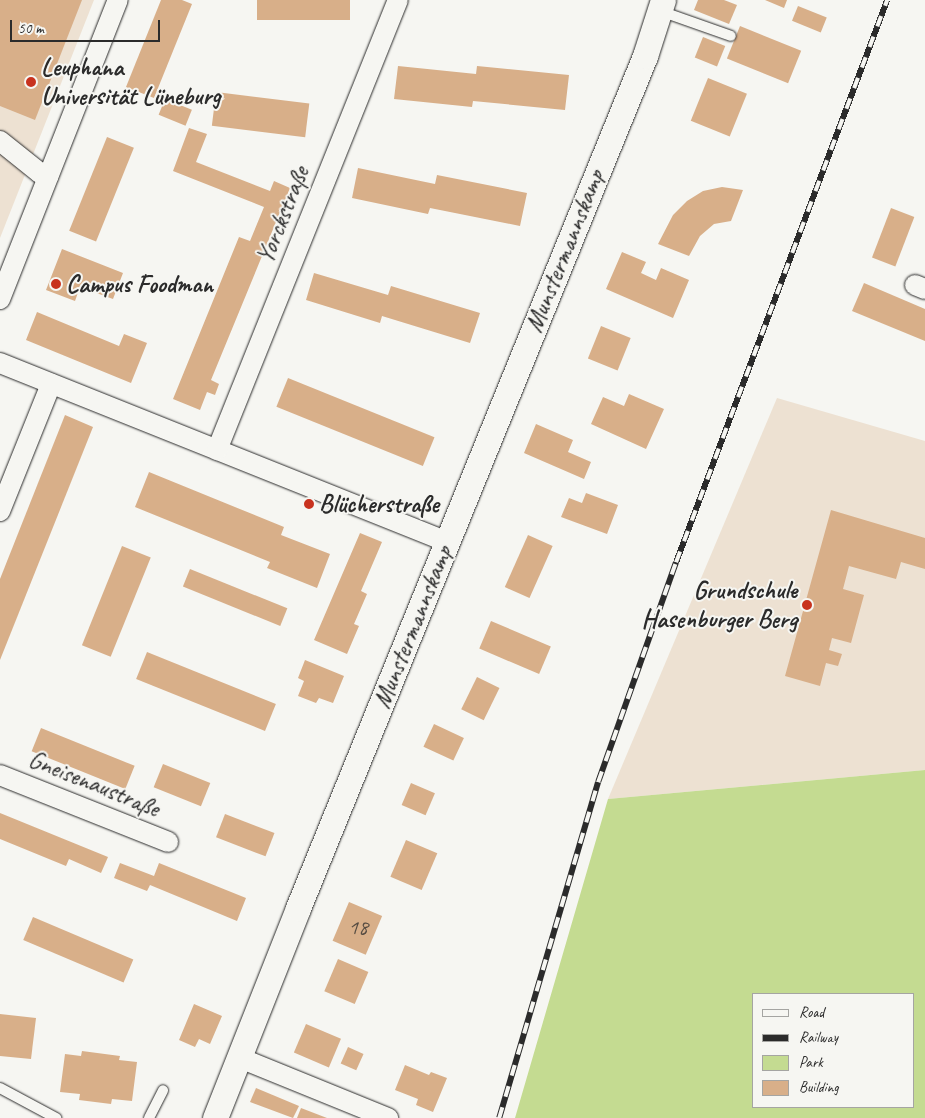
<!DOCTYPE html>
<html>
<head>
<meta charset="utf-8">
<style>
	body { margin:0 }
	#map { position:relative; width:925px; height:1118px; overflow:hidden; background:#f6f6f2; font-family:Caveat,sans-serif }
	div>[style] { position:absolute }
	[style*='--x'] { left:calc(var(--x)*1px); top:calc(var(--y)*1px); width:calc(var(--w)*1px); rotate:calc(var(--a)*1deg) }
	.built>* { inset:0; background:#ede1d2 }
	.green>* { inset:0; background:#c4db91 }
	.building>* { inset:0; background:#d8af89; transform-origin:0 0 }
	.roads { filter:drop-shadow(0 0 1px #2b2b2b) drop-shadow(0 0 1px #2b2b2b) }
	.service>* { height:10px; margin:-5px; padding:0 5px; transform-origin:5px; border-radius:5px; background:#f6f6f2 }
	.minor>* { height:20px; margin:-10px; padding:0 10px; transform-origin:10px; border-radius:10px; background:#f6f6f2 }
	.tertiary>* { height:25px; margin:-12.5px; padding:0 12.5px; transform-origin:12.5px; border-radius:12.5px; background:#f6f6f2 }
	.rail>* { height:5.5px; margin-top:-2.75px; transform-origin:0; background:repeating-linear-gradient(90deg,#f6f6f2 0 11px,#2b2b2b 0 22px); box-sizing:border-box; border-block:1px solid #2b2b2b }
	.dots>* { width:14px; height:14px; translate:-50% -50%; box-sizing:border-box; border:2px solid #f6f6f2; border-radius:50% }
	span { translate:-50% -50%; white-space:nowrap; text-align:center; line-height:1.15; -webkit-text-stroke:4px #f6f6f2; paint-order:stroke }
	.number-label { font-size:22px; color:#564c42 }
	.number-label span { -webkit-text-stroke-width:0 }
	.poi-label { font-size:25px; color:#2b2b2b; font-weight:700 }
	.left { translate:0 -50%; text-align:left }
	.right { translate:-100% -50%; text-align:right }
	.street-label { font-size:25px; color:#2b2b2b }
	.legend { position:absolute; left:752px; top:993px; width:162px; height:115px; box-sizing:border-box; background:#f6f6f2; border:1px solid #a5a5a2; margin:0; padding:6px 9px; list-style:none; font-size:15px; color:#2b2b2b }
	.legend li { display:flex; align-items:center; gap:10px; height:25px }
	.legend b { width:25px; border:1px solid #a5a5a2 }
	.scale { position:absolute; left:10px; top:20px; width:150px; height:22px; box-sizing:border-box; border:2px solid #2b2b2b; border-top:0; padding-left:6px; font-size:15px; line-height:18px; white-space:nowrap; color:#2b2b2b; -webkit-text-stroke:4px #f6f6f2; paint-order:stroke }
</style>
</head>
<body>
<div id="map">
	<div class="built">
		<div style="clip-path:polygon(0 0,94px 0,0 238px)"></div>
		<div style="clip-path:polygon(777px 398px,925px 441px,925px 770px,608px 799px)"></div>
	</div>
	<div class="green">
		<div style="clip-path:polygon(evenodd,925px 770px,925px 1118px,515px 1118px,608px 799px,925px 770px,754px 994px,914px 994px,914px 1107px,754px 1107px,754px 994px)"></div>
	</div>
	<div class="building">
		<div style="clip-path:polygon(0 0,82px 0,35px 120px,0 106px)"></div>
		<div style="clip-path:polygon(161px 0,182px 0,192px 4px,154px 98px,126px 87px)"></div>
		<div style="left:257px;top:0;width:93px;height:20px"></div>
		<div style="clip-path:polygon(698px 0,724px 0,737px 5px,729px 24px,694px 10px)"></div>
		<div style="clip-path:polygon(765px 0,787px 0,784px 8px)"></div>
		<div style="left:798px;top:6px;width:31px;height:16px;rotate:22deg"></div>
		<div style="left:740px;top:26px;width:66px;height:35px;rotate:22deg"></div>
		<div style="left:703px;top:37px;width:24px;height:22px;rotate:22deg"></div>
		<div style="clip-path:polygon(398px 66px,476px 74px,477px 66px,569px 75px,565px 110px,473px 101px,472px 107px,394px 99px)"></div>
		<div style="left:708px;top:78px;width:42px;height:46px;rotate:22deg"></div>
		<div style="left:216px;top:92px;width:94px;height:34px;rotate:7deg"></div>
		<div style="left:165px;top:99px;width:29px;height:17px;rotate:22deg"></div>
		<div style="clip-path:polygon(189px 128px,207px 134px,196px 162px,270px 191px,274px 181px,290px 188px,211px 380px,219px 384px,215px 395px,207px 392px,200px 410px,173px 399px,239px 237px,250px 241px,264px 207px,173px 171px)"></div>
		<div style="left:107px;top:137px;width:29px;height:101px;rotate:22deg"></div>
		<div style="clip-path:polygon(358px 168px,435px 184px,437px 175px,527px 193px,520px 226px,430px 208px,428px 214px,352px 198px)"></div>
		<div style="clip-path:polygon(722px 187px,743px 190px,731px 221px,714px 224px,700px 236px,689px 256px,658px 244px,673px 215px,687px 201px,703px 191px)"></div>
		<div style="left:891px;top:208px;width:25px;height:53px;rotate:21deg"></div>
		<div style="clip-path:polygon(62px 249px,123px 273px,113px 299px,80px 287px,75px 301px,46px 290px)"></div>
		<div style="clip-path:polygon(622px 252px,646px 262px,641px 273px,656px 280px,661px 268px,689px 280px,673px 318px,606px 289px)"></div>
		<div style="clip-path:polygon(314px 273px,388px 295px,391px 286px,480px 313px,470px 343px,382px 316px,380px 323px,306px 300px)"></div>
		<div style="clip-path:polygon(864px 283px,925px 309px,925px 341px,852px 311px)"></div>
		<div style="clip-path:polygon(37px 312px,119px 346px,124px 334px,147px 343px,131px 383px,26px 340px)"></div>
		<div style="left:601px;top:326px;width:32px;height:35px;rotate:22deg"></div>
		<div style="left:288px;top:378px;width:158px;height:31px;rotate:22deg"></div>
		<div style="clip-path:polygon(629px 394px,664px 409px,646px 449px,591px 424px,603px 397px,624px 406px)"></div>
		<div style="clip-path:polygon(65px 415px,93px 427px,0 660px,0 579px)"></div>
		<div style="clip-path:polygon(536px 424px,573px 440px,568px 452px,591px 462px,584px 479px,524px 453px)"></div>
		<div style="clip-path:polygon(149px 472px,284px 527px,281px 535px,330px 554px,317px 588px,267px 568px,270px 562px,135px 507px)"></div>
		<div style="clip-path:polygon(586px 493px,618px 505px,607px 534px,561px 517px,569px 498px,582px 503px)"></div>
		<div style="clip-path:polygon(831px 510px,925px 538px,925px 569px,901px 562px,896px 579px,849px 566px,843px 589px,864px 595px,851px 643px,832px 638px,829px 650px,842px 654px,838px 666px,826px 663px,820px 686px,785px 676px)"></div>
		<div style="clip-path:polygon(360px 533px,382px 542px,361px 591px,367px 594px,354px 624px,359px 626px,347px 654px,314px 640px)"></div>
		<div style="left:528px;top:535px;width:27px;height:57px;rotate:24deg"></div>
		<div style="left:122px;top:546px;width:31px;height:107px;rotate:22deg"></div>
		<div style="left:190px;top:569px;width:105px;height:19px;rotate:22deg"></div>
		<div style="left:491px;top:621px;width:65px;height:30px;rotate:23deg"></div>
		<div style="left:147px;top:652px;width:139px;height:29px;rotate:22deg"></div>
		<div style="clip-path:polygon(305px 660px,344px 676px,333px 703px,319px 698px,316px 703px,298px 696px,304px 681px,298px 678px)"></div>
		<div style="left:477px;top:677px;width:25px;height:36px;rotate:26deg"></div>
		<div style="left:434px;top:724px;width:33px;height:25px;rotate:25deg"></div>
		<div style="left:41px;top:728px;width:101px;height:25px;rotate:22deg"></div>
		<div style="left:163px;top:764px;width:51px;height:25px;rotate:22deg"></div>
		<div style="left:411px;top:783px;width:26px;height:24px;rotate:23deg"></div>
		<div style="clip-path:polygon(0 813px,108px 857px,101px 873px,69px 859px,66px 866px,0 839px)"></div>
		<div style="left:225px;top:814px;width:53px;height:25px;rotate:21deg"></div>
		<div style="left:406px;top:840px;width:34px;height:40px;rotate:23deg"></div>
		<div style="clip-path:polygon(120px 863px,154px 876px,159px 863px,246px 898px,237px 921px,150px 885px,147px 891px,114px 878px)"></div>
		<div style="left:349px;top:902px;width:36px;height:42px;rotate:23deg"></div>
		<div style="left:33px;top:917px;width:109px;height:25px;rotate:23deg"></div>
		<div style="left:338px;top:959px;width:33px;height:35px;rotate:23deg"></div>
		<div style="clip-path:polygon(194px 1004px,222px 1016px,210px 1044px,199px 1039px,195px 1047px,179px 1040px)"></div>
		<div style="clip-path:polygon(0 1014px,36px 1018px,31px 1059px,0 1056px)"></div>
		<div style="left:306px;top:1024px;width:38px;height:31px;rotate:23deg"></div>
		<div style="left:348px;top:1047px;width:17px;height:18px;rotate:24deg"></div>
		<div style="clip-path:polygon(82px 1051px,120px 1056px,119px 1060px,137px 1062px,132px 1101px,112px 1099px,111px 1104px,79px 1100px,80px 1094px,60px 1092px,65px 1054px,81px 1056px)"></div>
		<div style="clip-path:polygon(405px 1065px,429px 1075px,431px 1072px,447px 1078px,433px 1112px,416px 1105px,418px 1099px,395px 1090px)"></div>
		<div style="clip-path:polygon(256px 1088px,299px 1106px,293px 1118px,250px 1102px)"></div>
		<div style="clip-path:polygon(301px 1108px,327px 1118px,297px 1118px)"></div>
	</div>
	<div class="roads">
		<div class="service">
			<div style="--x:660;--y:11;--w:75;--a:19.4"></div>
			<div style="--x:0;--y:1088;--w:64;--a:28.2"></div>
			<div style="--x:149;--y:1118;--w:31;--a:-63"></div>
		</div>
		<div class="minor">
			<div style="--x:0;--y:141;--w:51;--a:38.7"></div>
			<div style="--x:40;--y:173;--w:9;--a:21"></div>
			<div style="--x:915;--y:285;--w:11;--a:22"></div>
			<div style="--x:0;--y:299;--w:321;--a:-68.5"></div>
			<div style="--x:0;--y:363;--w:482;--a:21.8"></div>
			<div style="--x:217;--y:450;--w:485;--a:-68.1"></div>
			<div style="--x:0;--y:511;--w:137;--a:-68.1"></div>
			<div style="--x:0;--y:775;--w:181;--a:21.7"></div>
			<div style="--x:240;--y:1058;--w:160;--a:22.1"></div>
		</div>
		<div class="tertiary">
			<div style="--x:215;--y:1118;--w:226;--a:-68.4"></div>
			<div style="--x:298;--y:908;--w:920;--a:-67.84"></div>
			<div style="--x:645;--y:56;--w:59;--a:-72.2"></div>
		</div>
	</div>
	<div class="rail">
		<div style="--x:499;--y:1118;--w:350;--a:-73.6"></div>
		<div style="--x:598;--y:782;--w:233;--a:-70.5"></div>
		<div style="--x:676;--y:562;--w:600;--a:-69.42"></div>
	</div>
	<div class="dots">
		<div style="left:31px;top:82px;background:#c8321e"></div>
		<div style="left:56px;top:284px;background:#c8321e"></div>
		<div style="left:309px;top:504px;background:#c8321e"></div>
		<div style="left:807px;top:605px;background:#c8321e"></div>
	</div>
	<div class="number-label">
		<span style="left:358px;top:928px">18</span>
	</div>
	<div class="poi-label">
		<span class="left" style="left:41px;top:82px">Leuphana<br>Universität Lüneburg</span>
		<span class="left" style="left:66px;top:284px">Campus Foodman</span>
		<span class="left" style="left:319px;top:504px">Blücherstraße</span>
		<span class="right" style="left:797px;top:605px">Grundschule<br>Hasenburger Berg</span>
	</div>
	<div class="street-label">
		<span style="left:283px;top:215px;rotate:-68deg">Yorckstraße</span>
		<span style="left:565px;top:251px;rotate:-68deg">Munstermannskamp</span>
		<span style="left:413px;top:627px;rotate:-68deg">Munstermannskamp</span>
		<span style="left:94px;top:784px;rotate:22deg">Gneisenaustraße</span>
	</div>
	<ul class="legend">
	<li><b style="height:6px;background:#f6f6f2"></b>Road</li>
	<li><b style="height:6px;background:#2b2b2b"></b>Railway</li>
	<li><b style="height:14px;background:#c4db91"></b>Park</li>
	<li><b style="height:14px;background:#d8af89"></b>Building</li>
	</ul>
	<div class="scale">50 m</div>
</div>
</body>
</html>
